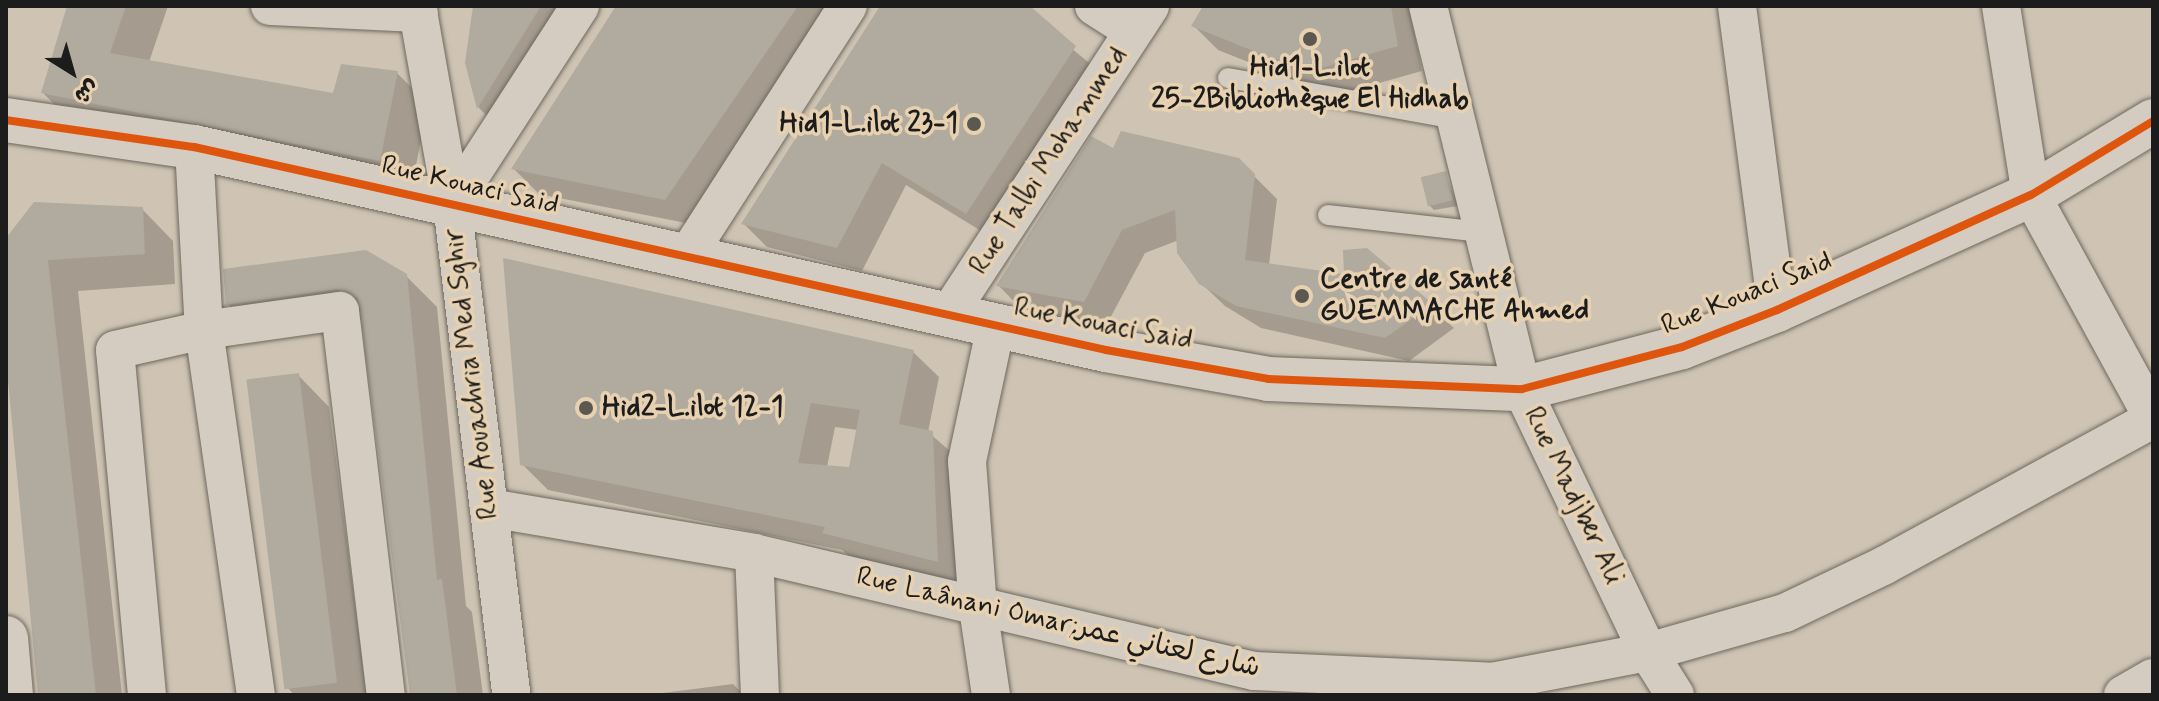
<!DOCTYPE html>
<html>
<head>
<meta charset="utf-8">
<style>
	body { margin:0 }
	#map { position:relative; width:2159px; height:701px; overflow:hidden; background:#cfc4b3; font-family:Mynerve,"Playpen Sans Arabic",sans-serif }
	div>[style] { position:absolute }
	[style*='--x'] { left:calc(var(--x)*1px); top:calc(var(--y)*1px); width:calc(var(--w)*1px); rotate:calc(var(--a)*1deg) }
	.shadow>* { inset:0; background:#0003 }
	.building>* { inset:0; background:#b1aa9e; transform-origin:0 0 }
	.roads { filter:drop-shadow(0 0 2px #6d6860) drop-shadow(0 0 2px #6d6860) }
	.lane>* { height:20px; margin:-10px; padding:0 10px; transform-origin:10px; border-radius:10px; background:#d4ccc0 }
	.street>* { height:38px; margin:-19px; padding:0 19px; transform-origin:19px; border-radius:19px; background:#d4ccc0 }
	.secondary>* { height:44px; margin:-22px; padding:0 22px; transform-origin:22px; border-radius:22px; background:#d4ccc0 }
	.cycleway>* { height:8px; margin:-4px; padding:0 4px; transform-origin:4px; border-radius:4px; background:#de560d }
	.dots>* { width:22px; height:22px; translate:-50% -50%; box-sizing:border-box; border:4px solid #e7d1b0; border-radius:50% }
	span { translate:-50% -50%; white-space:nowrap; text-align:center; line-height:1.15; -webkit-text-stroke:7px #e7d1b0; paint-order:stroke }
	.poi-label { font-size:28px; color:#1c1c1c; font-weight:700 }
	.right { translate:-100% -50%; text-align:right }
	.left { translate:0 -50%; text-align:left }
	.street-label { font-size:28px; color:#1c1c1c }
	.frame { position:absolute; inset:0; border:8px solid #1c1c1c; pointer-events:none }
	.north { position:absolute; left:32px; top:32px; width:80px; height:80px; -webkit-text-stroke:6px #e7d1b0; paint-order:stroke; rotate:143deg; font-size:22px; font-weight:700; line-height:32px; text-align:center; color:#1c1c1c }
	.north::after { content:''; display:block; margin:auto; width:28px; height:36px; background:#1c1c1c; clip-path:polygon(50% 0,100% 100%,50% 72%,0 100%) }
</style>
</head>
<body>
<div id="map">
	<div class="shadow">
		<div style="clip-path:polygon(74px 6px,168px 6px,149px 62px,335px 96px,397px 73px,428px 104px,411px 191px,74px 124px,43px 93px)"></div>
		<div style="clip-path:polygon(474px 6px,579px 6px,502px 131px,479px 108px,467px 63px)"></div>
		<div style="clip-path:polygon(618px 6px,837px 6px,691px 224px,539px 194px,514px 169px)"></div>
		<div style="clip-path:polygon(883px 6px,1020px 6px,1099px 71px,991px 237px,906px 185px,862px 271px,767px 247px,743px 223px)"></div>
		<div style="clip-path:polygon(1205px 6px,1409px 6px,1422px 71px,1347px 92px,1298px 82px,1218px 50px,1193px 25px)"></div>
		<div style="clip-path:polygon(1114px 151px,1238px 160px,1277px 199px,1269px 265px,1346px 276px,1366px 250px,1454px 328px,1409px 361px,1261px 328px,1225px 306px,1201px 283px,1179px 240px,1145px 253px,1107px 324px,1021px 309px,999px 286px)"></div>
		<div style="clip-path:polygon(1445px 173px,1458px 206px,1434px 210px,1427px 203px)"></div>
		<div style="clip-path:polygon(142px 209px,173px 241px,175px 284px,78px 291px,122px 695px,40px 695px,6px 338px,6px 241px)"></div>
		<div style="clip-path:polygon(405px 275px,437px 307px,466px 606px,472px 612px,483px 695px,414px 695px,366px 320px,259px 335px,228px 304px)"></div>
		<div style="clip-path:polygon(evenodd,913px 352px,939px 377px,928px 432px,958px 458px,963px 586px,850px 557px,842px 550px,548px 490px,522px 464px,913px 352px,835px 427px,858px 430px,851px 469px,827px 467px,835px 427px)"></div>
		<div style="clip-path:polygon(298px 375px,329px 407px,367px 695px,294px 695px,288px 688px)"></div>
		<div style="clip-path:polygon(733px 684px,744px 695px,647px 695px)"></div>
	</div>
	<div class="building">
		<div style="clip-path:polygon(67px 6px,126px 6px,110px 53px,333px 93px,341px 64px,398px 71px,380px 161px,41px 93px)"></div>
		<div style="clip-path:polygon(473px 6px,541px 6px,477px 109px,465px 63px)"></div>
		<div style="clip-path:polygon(616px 6px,798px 6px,665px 200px,511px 169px)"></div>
		<div style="clip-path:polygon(880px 6px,1030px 6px,1076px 46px,966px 214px,882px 163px,837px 248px,741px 224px)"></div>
		<div style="clip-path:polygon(1203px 6px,1391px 6px,1398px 46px,1321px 68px,1271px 58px,1191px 26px)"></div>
		<div style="clip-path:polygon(1121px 131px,1239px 158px,1255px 174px,1245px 260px,1344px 274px,1343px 250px,1367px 248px,1433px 304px,1385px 338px,1236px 306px,1199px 284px,1177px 253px,1175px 210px,1122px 230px,1084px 302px,996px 286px,1091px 136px,1113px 148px)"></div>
		<div style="left:1446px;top:171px;width:30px;height:26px;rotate:76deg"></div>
		<div style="clip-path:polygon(34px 202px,143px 207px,145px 254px,48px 260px,96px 695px,38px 695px,6px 360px,6px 238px)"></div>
		<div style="clip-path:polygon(366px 250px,407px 274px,437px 580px,442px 579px,457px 695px,410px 695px,358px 298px,337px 289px,226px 305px,223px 269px)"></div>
		<div style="clip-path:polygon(evenodd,503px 258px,914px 350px,899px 424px,933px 431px,938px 562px,822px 533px,825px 527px,520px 465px,503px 258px,811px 403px,860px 410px,849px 467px,798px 463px,811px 403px)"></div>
		<div style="left:299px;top:373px;width:312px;height:53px;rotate:83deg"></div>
	</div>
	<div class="roads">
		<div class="lane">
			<div style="--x:1228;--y:78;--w:232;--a:10.2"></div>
			<div style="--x:1328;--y:215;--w:156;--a:6.3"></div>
		</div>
		<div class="street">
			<div style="--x:270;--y:6;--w:149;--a:2.7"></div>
			<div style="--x:417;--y:6;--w:201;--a:80"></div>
			<div style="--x:452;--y:204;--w:495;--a:83.1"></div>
			<div style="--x:1094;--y:6;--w:46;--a:32.7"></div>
			<div style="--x:1428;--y:6;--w:394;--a:76.2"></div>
			<div style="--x:1522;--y:389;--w:292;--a:64.4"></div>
			<div style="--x:1648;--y:652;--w:51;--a:57.9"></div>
			<div style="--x:1737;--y:6;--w:307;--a:82.5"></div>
			<div style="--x:2001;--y:6;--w:191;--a:81"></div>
			<div style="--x:2031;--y:195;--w:254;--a:61.3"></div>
			<div style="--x:194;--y:147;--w:183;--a:86.9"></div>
			<div style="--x:204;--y:330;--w:369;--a:81.9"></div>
			<div style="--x:452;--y:204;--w:236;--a:-57.1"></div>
			<div style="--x:686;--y:257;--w:299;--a:-57.2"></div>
			<div style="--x:948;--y:315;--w:369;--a:-56.8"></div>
			<div style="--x:489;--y:508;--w:269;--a:9.6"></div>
			<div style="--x:754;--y:553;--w:514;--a:13.28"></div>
			<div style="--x:1254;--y:671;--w:238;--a:2.6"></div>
			<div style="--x:1492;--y:682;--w:159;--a:-10.9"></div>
			<div style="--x:1648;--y:652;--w:142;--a:-15.9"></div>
			<div style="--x:1785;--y:613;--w:111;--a:-25.6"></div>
			<div style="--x:1885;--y:565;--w:305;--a:-28.6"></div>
			<div style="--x:754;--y:553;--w:142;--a:87.6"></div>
			<div style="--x:147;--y:695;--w:346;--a:-95.3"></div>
			<div style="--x:115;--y:350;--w:91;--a:-12.7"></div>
			<div style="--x:204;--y:330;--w:137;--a:-8"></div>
			<div style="--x:340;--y:311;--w:387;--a:83.2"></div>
			<div style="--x:991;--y:695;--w:88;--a:-98.5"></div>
			<div style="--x:978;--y:608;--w:147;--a:-94.3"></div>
			<div style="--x:967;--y:461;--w:138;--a:-77.9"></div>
			<div style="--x:2123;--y:695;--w:34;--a:-30"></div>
		</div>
		<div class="secondary">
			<div style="--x:6;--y:120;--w:190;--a:8.2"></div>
			<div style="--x:194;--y:147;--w:934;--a:12.55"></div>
			<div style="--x:1106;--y:350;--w:165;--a:10.1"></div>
			<div style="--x:1268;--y:379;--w:254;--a:2.3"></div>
			<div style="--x:1522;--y:389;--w:165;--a:-14.7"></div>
			<div style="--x:1682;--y:347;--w:102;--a:-21.3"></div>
			<div style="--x:1777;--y:310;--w:279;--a:-24.4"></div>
			<div style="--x:2031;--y:195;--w:143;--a:-31.2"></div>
			<div style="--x:6;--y:638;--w:57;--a:85"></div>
		</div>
	</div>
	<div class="cycleway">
		<div style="--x:6;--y:120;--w:190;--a:8.2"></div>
		<div style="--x:194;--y:147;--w:934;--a:12.55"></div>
		<div style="--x:1106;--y:350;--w:165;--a:10.1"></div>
		<div style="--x:1268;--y:379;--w:254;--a:2.3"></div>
		<div style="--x:1522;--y:389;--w:165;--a:-14.7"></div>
		<div style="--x:1682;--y:347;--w:102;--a:-21.3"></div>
		<div style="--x:1777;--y:310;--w:279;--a:-24.4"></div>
		<div style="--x:2031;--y:195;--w:143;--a:-31.2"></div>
	</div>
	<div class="dots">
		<div style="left:1310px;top:39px;background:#5b5751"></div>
		<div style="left:974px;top:124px;background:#5b5751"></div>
		<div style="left:1302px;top:296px;background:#5b5751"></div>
		<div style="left:586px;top:408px;background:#5b5751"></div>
	</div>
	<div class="poi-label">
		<span style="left:1310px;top:84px">Hid1-L.ilot<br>25-2Bibliothèque El Hidhab</span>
		<span class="right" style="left:958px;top:124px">Hid1-L.ilot 23-1</span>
		<span class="left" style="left:1320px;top:296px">Centre de santé<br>GUEMMACHE Ahmed</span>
		<span class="left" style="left:602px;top:408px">Hid2-L.ilot 12-1</span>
	</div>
	<div class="street-label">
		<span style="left:1049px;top:161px;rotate:-57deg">Rue Talbi Mohammed</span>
		<span style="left:470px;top:186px;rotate:13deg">Rue Kouaci Said</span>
		<span style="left:1747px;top:294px;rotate:-22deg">Rue Kouaci Said</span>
		<span style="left:1103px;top:325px;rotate:11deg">Rue Kouaci Said</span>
		<span style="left:472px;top:374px;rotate:-97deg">Rue Aouachria Med Sghir</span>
		<span style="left:1573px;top:496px;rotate:64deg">Rue Madjber Ali</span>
		<span style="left:1058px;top:623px;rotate:13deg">Rue Laânani Omar;شارع لعناني عمر</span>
	</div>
	<div class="frame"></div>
	<div class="north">ش</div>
</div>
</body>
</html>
